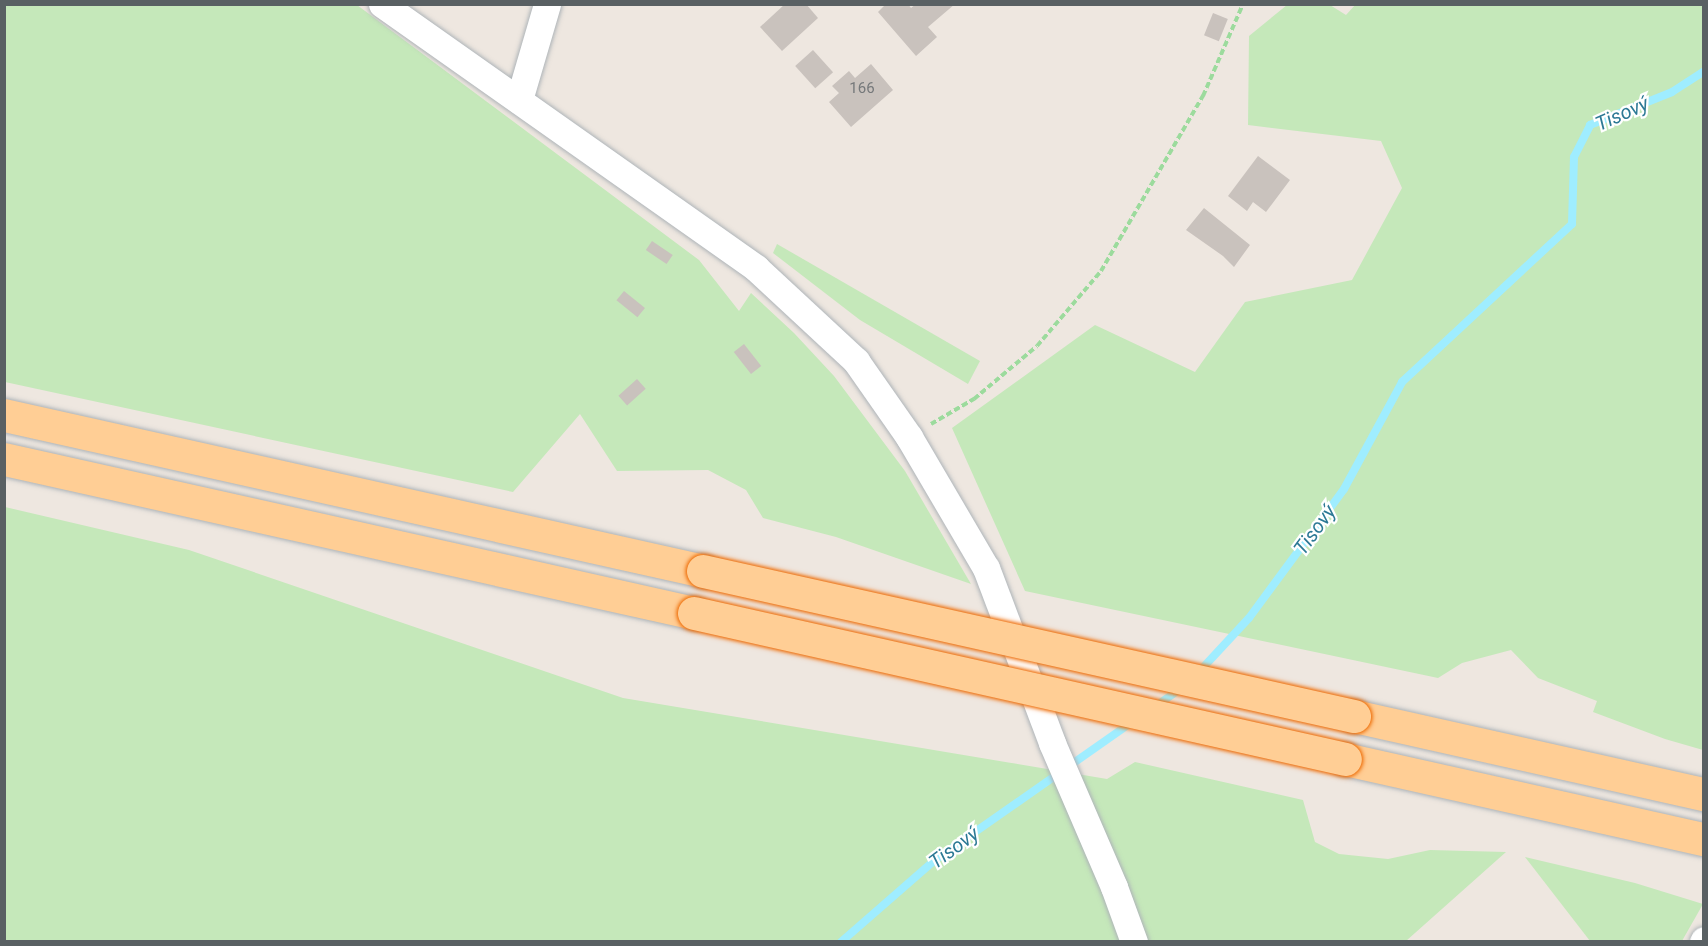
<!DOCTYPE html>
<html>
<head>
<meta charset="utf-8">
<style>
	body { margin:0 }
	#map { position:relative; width:1708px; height:946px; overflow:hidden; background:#eee7e0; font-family:Roboto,sans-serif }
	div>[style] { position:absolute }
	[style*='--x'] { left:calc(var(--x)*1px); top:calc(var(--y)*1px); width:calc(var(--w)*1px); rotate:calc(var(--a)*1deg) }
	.green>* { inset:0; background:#c5e8ba }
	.stream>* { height:8px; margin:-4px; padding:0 4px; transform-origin:4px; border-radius:4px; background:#9fedff }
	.building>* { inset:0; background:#c9c2bd; transform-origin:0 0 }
	.path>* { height:4px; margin-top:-2px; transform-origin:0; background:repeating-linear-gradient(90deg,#9cdb9d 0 6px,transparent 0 9px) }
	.roads { filter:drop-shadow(0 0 2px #aeb4b8) drop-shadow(0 0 2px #aeb4b8) }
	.minor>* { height:27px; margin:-13.5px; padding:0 13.5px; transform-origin:13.5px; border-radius:13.5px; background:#fff }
	.trunk>* { height:33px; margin:-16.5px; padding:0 16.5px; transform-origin:16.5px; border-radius:16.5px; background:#ffce95 }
	.bridges { filter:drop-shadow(0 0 2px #ee6900) drop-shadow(0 0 2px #ee6900) }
	.trunk-bridge>* { height:33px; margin:-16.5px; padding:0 16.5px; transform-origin:16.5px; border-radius:16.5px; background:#ffce95 }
	span { translate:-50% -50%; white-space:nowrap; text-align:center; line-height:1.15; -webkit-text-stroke:4.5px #fff; paint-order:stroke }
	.number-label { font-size:15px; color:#75787a }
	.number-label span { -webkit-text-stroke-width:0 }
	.water-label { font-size:20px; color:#2c7995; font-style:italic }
	.frame { position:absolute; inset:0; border:6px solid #596063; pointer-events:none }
</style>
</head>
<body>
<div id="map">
	<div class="green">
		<div style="clip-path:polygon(1356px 4px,1703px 5px,1703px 750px,1665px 739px,1593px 712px,1597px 701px,1538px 678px,1511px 650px,1462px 663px,1438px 678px,1025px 591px,952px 428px,1095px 325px,1195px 372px,1245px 302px,1352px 280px,1402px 188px,1381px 141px,1248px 125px,1249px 36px,1287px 5px,1330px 5px,1346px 15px)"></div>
		<div style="clip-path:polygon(5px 5px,357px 5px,699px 260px,739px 311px,751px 293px,794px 333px,834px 376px,905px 471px,971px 584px,836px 537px,763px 518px,746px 490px,708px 470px,617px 471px,580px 414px,513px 492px,5px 382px)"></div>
		<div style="clip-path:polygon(777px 244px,980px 361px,968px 384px,860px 320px,773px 253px)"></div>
		<div style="clip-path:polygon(5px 507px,189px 550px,623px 698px,1107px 779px,1135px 762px,1303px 800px,1315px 842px,1339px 854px,1388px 859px,1430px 850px,1506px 852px,1406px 941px,5px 942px)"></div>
		<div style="clip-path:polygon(1525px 857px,1635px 883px,1703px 904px,1682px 941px,1590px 941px)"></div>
	</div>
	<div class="stream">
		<div style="--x:1198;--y:673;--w:75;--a:-47.2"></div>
		<div style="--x:1249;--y:618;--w:160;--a:-53.6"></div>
		<div style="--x:1344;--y:489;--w:122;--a:-61.5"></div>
		<div style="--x:1402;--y:382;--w:232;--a:-42.9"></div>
		<div style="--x:1572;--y:224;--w:67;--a:-88.3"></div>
		<div style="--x:1574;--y:157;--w:36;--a:-63"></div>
		<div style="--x:1590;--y:125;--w:88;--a:-21.9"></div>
		<div style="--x:1672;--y:92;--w:38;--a:-33"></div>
		<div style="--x:1153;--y:708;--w:35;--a:-35"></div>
		<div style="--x:841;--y:942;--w:125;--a:-41.1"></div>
		<div style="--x:935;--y:860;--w:244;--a:-35"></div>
	</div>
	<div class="building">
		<div style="clip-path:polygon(785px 4px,806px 4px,818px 18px,782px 51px,760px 27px)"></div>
		<div style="clip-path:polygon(886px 4px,908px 4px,911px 8px,916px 4px,955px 4px,928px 27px,937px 37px,916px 56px,878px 12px)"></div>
		<div style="left:1213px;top:13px;width:16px;height:24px;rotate:22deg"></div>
		<div style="left:813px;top:50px;width:30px;height:24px;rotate:48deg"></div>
		<div style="clip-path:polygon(871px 64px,893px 90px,851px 127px,829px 102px,839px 93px,832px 86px,849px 71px,855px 78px)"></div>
		<div style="clip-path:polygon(1258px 156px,1290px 180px,1266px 212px,1253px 202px,1247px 211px,1228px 196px)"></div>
		<div style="clip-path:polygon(1204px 208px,1250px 245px,1234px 267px,1223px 256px,1186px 230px)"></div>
		<div style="left:652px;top:241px;width:25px;height:11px;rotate:34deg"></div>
		<div style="left:624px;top:291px;width:27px;height:12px;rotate:39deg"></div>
		<div style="left:744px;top:344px;width:28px;height:13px;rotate:52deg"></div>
		<div style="left:637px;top:379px;width:13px;height:25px;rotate:48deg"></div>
	</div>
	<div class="path">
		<div style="--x:931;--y:424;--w:50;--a:-30.2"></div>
		<div style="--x:974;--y:399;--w:82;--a:-40.1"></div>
		<div style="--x:1037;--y:346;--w:99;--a:-49.5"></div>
		<div style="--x:1101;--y:271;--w:203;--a:-59.8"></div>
		<div style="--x:1203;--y:96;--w:100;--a:-66.5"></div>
	</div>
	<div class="roads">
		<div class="minor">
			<div style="--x:382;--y:4;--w:458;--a:35.2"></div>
			<div style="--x:756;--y:268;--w:137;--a:42.9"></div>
			<div style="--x:856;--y:361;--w:93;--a:55.1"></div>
			<div style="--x:909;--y:437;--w:152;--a:59.6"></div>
			<div style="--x:986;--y:568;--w:187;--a:69.3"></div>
			<div style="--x:1052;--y:743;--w:157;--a:66.7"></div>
			<div style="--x:1114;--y:887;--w:59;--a:70"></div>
			<div style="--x:519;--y:100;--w:100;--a:-73.7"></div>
			<div style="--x:1703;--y:942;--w:2;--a:-63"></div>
		</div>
		<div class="trunk">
			<div style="--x:4;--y:415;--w:716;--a:12.58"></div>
			<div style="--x:4;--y:459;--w:707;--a:12.58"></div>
			<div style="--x:1354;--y:716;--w:359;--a:12.6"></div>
			<div style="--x:1345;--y:759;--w:368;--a:12.6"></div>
		</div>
	</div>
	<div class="bridges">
		<div class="trunk-bridge">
			<div style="--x:703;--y:571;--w:667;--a:12.56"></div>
			<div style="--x:694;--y:613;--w:667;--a:12.64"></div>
		</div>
	</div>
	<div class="number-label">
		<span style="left:862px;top:89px">166</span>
	</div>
	<div class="water-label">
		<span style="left:1622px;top:114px;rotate:-24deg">Tisový</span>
		<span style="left:1315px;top:530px;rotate:-54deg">Tisový</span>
		<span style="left:954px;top:848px;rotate:-36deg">Tisový</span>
	</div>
	<div class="frame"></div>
</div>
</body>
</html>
